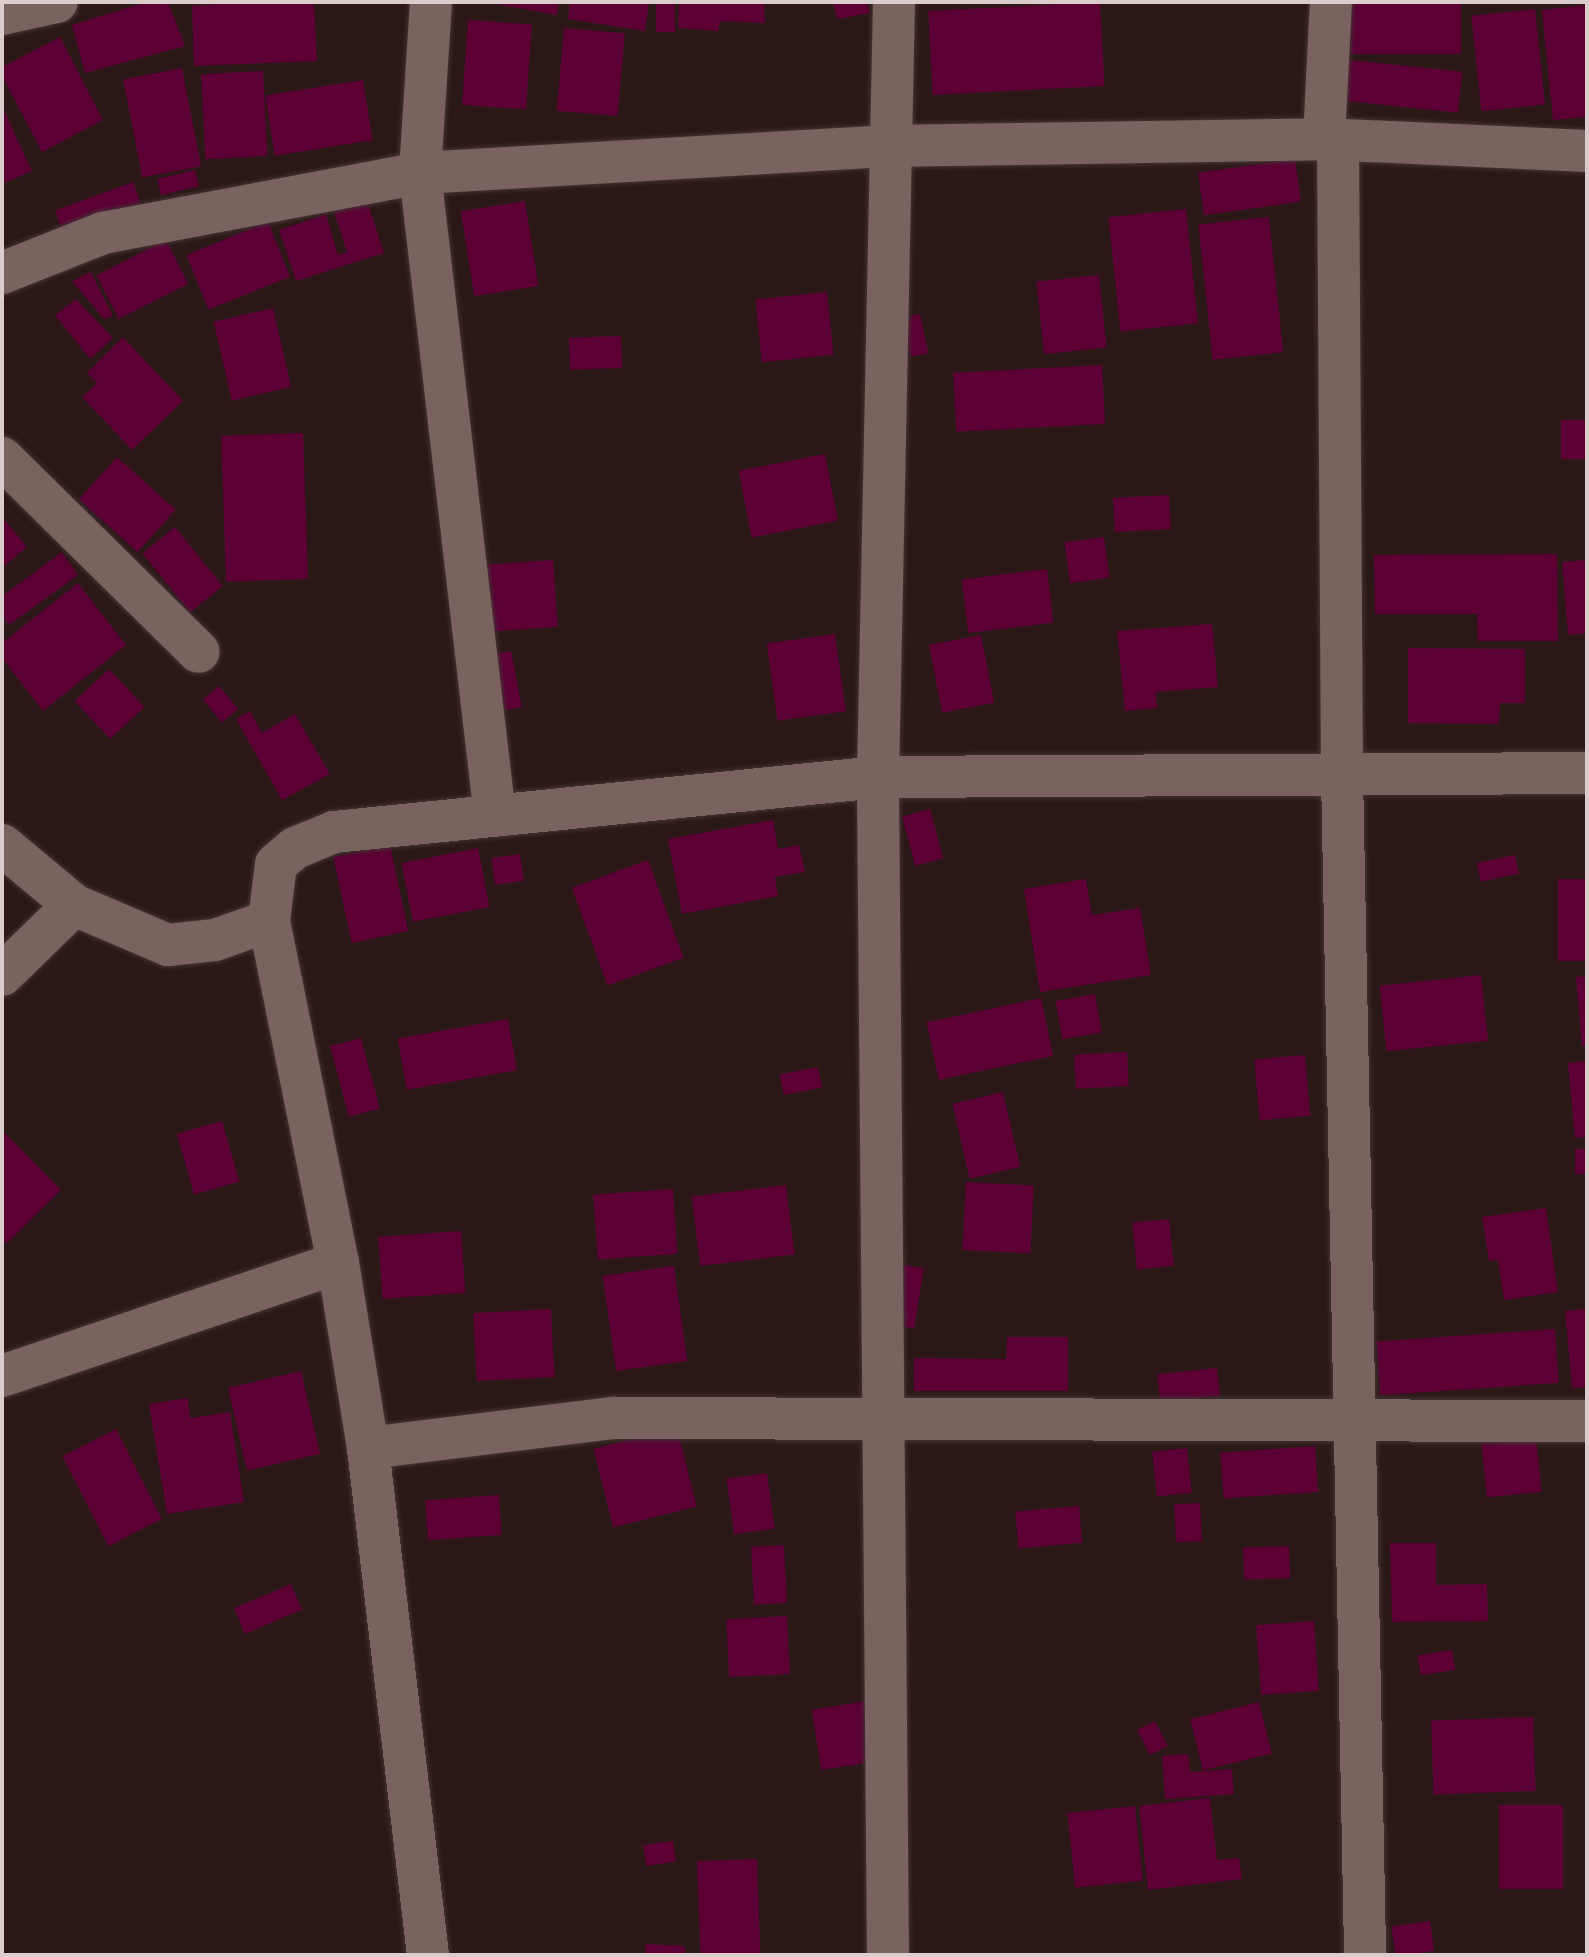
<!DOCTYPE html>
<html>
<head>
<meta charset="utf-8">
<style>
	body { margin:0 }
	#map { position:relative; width:1589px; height:1957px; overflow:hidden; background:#2c1917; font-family:"PT Serif",serif }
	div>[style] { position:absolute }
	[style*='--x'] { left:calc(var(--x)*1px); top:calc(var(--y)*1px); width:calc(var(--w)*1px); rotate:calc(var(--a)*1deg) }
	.building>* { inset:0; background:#5c0036; transform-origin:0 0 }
	.roads { filter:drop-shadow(0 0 2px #443434) drop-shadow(0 0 2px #443434) }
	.minor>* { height:42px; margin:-21px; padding:0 21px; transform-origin:21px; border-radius:21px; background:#7a625f }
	span { translate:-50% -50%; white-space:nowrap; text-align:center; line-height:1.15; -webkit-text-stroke:6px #2c1917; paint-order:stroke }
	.frame { position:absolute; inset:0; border:4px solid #dbcdcc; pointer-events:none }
</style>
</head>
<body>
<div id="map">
	<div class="building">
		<div style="clip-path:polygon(147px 2px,168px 2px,185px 46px,85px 73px,72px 25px)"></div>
		<div style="clip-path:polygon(247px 2px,314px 2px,317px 61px,194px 66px,192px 6px)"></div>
		<div style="clip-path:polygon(484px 2px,559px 2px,557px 15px)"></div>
		<div style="clip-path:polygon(570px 2px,649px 2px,645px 31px,568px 19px)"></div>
		<div style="left:656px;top:2px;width:19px;height:30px"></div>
		<div style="clip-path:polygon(679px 2px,764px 2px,765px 23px,720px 21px,718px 31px,678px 28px)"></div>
		<div style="clip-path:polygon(833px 2px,867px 2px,870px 13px,837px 19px)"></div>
		<div style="left:1100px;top:2px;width:84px;height:172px;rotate:87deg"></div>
		<div style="left:1348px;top:2px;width:113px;height:52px"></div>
		<div style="clip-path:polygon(1587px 5px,1587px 117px,1553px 120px,1542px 10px)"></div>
		<div style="left:1535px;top:9px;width:96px;height:64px;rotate:84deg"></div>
		<div style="left:468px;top:20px;width:64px;height:85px;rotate:4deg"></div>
		<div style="left:564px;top:28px;width:61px;height:83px;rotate:5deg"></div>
		<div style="clip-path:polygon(60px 37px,103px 120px,42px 152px,2px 76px,2px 67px)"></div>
		<div style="left:1340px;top:59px;width:123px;height:41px;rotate:6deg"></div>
		<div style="left:182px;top:68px;width:100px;height:60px;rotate:79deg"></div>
		<div style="left:263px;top:71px;width:85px;height:62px;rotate:87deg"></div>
		<div style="left:363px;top:80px;width:61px;height:99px;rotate:81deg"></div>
		<div style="clip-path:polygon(2px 106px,32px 171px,2px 184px)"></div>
		<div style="left:1295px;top:159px;width:43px;height:98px;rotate:82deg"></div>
		<div style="left:195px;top:170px;width:17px;height:39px;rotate:77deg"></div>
		<div style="left:133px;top:182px;width:23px;height:83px;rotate:70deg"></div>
		<div style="clip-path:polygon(367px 201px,384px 253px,296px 281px,279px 230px,326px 214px,338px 255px,347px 252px,334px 212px)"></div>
		<div style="left:525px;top:201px;width:86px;height:65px;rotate:81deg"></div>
		<div style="left:1186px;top:209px;width:115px;height:78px;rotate:84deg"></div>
		<div style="left:1269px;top:217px;width:136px;height:71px;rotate:84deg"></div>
		<div style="left:268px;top:222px;width:59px;height:88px;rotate:68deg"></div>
		<div style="left:166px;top:240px;width:49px;height:78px;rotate:63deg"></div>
		<div style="clip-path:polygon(91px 272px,113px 316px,104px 319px,72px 281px)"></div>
		<div style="left:1099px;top:275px;width:73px;height:63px;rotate:84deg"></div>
		<div style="left:827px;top:292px;width:63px;height:72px;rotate:84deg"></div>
		<div style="clip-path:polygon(76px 299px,113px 338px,90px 359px,55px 315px)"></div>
		<div style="left:273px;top:308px;width:81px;height:61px;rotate:77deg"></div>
		<div style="left:920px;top:314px;width:40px;height:18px;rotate:78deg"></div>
		<div style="left:621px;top:336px;width:32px;height:52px;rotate:88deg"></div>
		<div style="clip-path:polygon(123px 337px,183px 401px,132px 450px,82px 397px,97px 383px,87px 373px)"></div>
		<div style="left:1102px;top:365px;width:59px;height:149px;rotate:87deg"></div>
		<div style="left:1561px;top:420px;width:26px;height:39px"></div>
		<div style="left:303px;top:433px;width:146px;height:82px;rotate:88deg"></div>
		<div style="left:825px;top:454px;width:68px;height:88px;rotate:79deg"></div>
		<div style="left:117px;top:457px;width:79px;height:57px;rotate:42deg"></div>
		<div style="left:1169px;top:495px;width:34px;height:56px;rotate:87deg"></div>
		<div style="clip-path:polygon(2px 517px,27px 547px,2px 568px)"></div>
		<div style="left:175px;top:527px;width:76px;height:42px;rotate:51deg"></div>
		<div style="left:1104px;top:537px;width:41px;height:40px;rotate:82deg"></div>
		<div style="clip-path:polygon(62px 552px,78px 575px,9px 625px,2px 616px,2px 596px)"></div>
		<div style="clip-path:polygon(1557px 554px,1558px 641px,1478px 641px,1477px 614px,1375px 614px,1374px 555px)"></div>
		<div style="left:553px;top:560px;width:67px;height:67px;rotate:86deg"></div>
		<div style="clip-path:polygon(1587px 560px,1587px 633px,1568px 635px,1562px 562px)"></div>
		<div style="left:1047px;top:569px;width:54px;height:86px;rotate:83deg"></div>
		<div style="clip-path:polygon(78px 583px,126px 645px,43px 711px,2px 658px,2px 643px)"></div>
		<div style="clip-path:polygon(1212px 624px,1218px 687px,1156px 692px,1157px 708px,1125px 711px,1117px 631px)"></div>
		<div style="left:835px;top:634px;width:78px;height:69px;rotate:82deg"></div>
		<div style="left:981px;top:635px;width:69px;height:53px;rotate:79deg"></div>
		<div style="clip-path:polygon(1408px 648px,1525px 649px,1525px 703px,1500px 703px,1499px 724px,1408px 723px)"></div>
		<div style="left:511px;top:651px;width:57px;height:25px;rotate:79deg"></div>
		<div style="left:109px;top:669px;width:52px;height:47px;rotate:47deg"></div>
		<div style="left:219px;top:686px;width:30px;height:21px;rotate:50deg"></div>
		<div style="clip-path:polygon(250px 711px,262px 733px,295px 714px,330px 774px,282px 800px,236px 719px)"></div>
		<div style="left:930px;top:809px;width:51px;height:29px;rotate:75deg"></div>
		<div style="clip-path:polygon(773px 820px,778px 849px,799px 845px,805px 872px,775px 877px,778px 896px,682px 914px,668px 839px)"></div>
		<div style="left:390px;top:845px;width:88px;height:58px;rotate:78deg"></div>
		<div style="left:478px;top:848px;width:60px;height:78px;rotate:79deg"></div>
		<div style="left:520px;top:854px;width:27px;height:29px;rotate:82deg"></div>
		<div style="left:1515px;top:855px;width:19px;height:39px;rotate:78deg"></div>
		<div style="left:648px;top:860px;width:104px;height:81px;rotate:70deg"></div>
		<div style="clip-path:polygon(1086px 879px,1092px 915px,1140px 908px,1151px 975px,1040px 992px,1024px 889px)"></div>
		<div style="left:1587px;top:879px;width:82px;height:29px;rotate:90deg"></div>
		<div style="left:1481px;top:975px;width:66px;height:102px;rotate:84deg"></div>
		<div style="clip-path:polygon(1587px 976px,1587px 1046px,1582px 1046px,1576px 977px)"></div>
		<div style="left:1095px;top:994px;width:39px;height:40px;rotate:80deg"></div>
		<div style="left:1041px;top:998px;width:59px;height:117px;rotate:78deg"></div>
		<div style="left:508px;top:1019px;width:52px;height:112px;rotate:80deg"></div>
		<div style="left:361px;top:1038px;width:73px;height:32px;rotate:75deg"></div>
		<div style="left:1127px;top:1052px;width:34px;height:53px;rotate:87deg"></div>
		<div style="left:1305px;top:1055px;width:61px;height:51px;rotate:85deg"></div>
		<div style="clip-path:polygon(1587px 1061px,1587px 1137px,1575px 1138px,1568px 1063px)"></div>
		<div style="left:818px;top:1067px;width:21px;height:39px;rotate:79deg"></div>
		<div style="left:1003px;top:1092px;width:77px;height:52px;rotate:77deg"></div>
		<div style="left:222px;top:1121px;width:63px;height:47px;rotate:74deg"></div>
		<div style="clip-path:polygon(2px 1130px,61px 1190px,6px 1244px,2px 1240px)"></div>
		<div style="left:1575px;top:1149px;width:12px;height:25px"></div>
		<div style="left:966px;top:1182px;width:68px;height:68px;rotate:3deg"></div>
		<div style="left:786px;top:1185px;width:70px;height:95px;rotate:83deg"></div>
		<div style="left:673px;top:1189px;width:65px;height:80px;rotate:86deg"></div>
		<div style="clip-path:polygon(1546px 1208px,1558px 1292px,1504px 1300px,1498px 1260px,1489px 1261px,1482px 1217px)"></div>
		<div style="left:1169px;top:1219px;width:47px;height:37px;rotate:84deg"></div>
		<div style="left:461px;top:1231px;width:62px;height:83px;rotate:86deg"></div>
		<div style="left:904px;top:1265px;width:20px;height:61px;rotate:9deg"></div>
		<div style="left:674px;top:1266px;width:96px;height:72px;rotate:82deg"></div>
		<div style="left:551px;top:1309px;width:68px;height:78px;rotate:87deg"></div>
		<div style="clip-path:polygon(1587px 1309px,1587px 1387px,1572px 1388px,1565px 1311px)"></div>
		<div style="left:1555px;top:1329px;width:54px;height:179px;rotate:86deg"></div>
		<div style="clip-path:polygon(1007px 1337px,1068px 1337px,1068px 1391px,914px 1391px,914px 1358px,1006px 1359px)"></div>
		<div style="left:1217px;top:1368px;width:28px;height:60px;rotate:84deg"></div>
		<div style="left:301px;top:1371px;width:85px;height:75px;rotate:77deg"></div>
		<div style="clip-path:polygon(188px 1398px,190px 1418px,230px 1412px,244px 1502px,167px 1514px,149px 1404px)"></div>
		<div style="left:677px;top:1428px;width:81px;height:86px;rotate:76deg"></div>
		<div style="left:116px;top:1429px;width:101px;height:60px;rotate:63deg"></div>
		<div style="left:1536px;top:1438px;width:54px;height:55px;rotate:84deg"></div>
		<div style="left:1315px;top:1446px;width:46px;height:95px;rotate:86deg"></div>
		<div style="left:1187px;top:1448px;width:45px;height:35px;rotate:84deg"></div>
		<div style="left:767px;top:1473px;width:56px;height:41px;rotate:82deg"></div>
		<div style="left:499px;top:1495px;width:40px;height:74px;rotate:86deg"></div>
		<div style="left:1200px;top:1503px;width:38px;height:26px;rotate:87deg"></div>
		<div style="left:1079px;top:1506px;width:37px;height:64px;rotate:85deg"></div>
		<div style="clip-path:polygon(1390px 1543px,1436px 1543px,1436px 1585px,1487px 1584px,1488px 1621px,1392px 1622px)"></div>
		<div style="left:784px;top:1545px;width:58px;height:33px;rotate:87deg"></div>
		<div style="left:1289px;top:1546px;width:32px;height:46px;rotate:88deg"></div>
		<div style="left:291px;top:1584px;width:28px;height:62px;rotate:67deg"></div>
		<div style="left:787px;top:1616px;width:58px;height:61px;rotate:87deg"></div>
		<div style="left:1314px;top:1621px;width:70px;height:58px;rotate:86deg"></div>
		<div style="left:1452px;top:1650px;width:20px;height:35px;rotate:81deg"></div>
		<div style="left:867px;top:1701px;width:61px;height:56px;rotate:81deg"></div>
		<div style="left:1259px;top:1702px;width:53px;height:71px;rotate:76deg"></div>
		<div style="left:1533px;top:1717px;width:74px;height:102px;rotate:88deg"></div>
		<div style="left:1155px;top:1721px;width:28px;height:20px;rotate:63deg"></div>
		<div style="clip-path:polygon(1188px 1754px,1190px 1772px,1232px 1769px,1234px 1794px,1165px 1799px,1162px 1756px)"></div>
		<div style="clip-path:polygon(1210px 1798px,1217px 1860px,1239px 1858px,1242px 1879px,1148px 1890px,1139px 1806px)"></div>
		<div style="left:1499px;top:1805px;width:64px;height:84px"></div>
		<div style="left:1135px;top:1806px;width:75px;height:68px;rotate:84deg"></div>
		<div style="left:673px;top:1841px;width:21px;height:30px;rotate:82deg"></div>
		<div style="left:757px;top:1859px;width:95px;height:60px;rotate:88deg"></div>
		<div style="left:1430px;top:1921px;width:30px;height:39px;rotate:82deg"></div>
		<div style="clip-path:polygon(646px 1944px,685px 1946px,685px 1955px,645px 1955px)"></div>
	</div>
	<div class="roads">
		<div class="minor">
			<div style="--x:431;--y:2;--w:171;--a:93.7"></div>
			<div style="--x:420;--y:173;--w:647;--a:83.35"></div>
			<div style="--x:2;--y:14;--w:56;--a:-12.3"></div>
			<div style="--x:1324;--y:139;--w:137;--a:-87.1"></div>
			<div style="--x:1338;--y:140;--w:634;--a:89.64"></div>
			<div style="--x:1342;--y:774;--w:1181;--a:88.88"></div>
			<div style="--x:2;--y:273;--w:109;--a:-21.6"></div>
			<div style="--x:103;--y:233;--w:323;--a:-10.7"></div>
			<div style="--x:420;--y:173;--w:468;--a:-3.3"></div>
			<div style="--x:887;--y:146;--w:437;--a:-0.9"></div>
			<div style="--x:1324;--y:139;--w:263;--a:2.6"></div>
			<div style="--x:2;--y:458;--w:276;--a:44.6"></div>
			<div style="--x:2;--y:845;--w:94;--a:39.8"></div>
			<div style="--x:74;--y:905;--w:102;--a:23.1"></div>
			<div style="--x:168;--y:945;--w:47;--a:-6.1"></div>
			<div style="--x:215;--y:940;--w:57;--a:-19.4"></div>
			<div style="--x:2;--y:975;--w:100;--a:-44.2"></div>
			<div style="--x:2;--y:1376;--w:354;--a:-18.6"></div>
			<div style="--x:368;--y:1448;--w:247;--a:-7"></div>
			<div style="--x:613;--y:1418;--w:974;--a:0.18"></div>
			<div style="--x:428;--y:1955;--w:511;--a:-96.75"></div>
			<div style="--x:368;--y:1448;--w:187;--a:-99.2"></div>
			<div style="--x:338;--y:1263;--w:349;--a:-101.4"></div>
			<div style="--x:269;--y:921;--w:57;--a:-83"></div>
			<div style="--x:276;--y:864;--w:25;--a:-40"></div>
			<div style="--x:295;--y:848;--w:42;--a:-22.3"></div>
			<div style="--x:334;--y:832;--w:547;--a:-5.77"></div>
			<div style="--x:878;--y:777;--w:709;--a:-0.32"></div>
			<div style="--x:888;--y:1955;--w:1178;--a:-90.49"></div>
			<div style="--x:878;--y:777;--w:775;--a:-88.82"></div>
		</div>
	</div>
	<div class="frame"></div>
</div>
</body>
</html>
